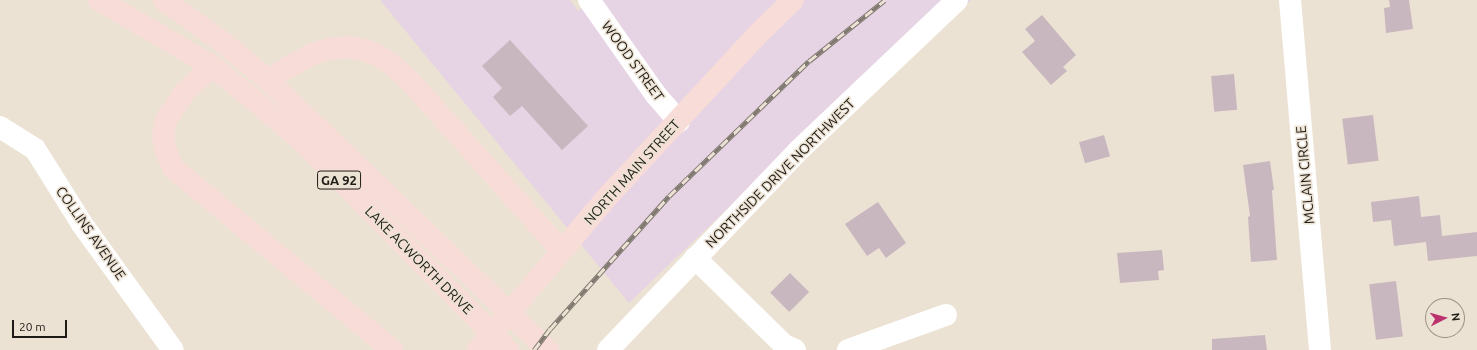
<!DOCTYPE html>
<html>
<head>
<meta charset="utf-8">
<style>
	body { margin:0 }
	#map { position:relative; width:1477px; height:350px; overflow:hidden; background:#ece2d3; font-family:Ubuntu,sans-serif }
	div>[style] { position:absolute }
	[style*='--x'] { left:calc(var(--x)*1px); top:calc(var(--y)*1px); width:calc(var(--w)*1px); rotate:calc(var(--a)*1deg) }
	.commercial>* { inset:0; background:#e6d3e4 }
	.building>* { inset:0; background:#c9b7bf; transform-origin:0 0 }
	.minor>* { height:22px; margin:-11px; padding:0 11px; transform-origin:11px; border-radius:11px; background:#fff }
	.major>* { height:22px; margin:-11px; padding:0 11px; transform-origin:11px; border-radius:11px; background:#f8dcd7 }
	.rail>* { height:4.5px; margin-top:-2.25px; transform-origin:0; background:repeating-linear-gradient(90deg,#ece2d3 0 9px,#80796f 0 18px); box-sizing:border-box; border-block:1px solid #80796f }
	span { translate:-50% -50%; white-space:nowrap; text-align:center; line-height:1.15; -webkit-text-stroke:3px #ece2d3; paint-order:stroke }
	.shield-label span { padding:1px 3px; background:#ece2d3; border:1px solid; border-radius:3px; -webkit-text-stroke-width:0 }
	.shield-label { font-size:13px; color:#1f1b16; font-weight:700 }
	.street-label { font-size:14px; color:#1f1b16 }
	.north { position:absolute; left:1425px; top:298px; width:40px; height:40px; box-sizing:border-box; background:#ece2d3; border:1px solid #9a9287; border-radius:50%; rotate:84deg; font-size:11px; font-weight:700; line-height:16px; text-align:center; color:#1f1b16 }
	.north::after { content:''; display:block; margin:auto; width:14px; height:18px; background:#bb326f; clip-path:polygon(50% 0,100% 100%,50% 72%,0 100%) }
	.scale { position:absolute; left:12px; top:320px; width:55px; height:18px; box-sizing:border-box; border:2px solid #1f1b16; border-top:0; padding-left:5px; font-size:12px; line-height:14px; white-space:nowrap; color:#1f1b16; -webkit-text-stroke:3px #ece2d3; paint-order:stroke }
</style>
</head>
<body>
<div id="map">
	<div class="commercial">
		<div style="clip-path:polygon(380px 0,570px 0,578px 11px,591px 0,971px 0,777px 161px,629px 303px)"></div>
	</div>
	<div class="building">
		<div style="clip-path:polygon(1389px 0,1409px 0,1413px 29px,1386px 33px,1384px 8px,1390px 7px)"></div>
		<div style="clip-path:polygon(1042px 15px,1076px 55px,1063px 67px,1067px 71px,1051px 85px,1022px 52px,1035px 41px,1025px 29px)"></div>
		<div style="clip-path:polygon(510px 40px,588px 126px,562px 150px,522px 106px,510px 116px,493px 97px,502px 88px,482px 66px)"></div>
		<div style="left:1234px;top:74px;width:36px;height:23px;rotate:85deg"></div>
		<div style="left:1373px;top:115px;width:46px;height:31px;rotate:83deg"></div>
		<div style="left:1104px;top:135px;width:22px;height:26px;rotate:74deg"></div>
		<div style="clip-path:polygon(1270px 161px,1274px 190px,1272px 190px,1277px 260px,1251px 262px,1248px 217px,1250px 216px,1243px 165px)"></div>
		<div style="clip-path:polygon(1419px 196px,1421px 217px,1440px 215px,1442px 236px,1477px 232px,1477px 256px,1428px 261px,1426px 242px,1394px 246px,1391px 220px,1373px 222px,1371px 202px)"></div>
		<div style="clip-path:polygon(878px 202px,906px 243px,886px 258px,879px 248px,867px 256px,845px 224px)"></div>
		<div style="clip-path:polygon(1162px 250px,1164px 270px,1158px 271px,1159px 280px,1120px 283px,1117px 253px)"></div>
		<div style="left:790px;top:273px;width:27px;height:28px;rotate:45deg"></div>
		<div style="left:1396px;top:281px;width:56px;height:27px;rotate:83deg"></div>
		<div style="clip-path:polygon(1265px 335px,1267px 350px,1212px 350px,1212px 339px)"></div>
	</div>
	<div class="minor">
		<div style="--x:589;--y:0;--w:116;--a:54.8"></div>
		<div style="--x:656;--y:95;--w:35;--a:49"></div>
		<div style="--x:1290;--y:0;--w:351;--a:85.1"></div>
		<div style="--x:0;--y:127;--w:41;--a:32.2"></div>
		<div style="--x:35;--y:149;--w:89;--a:57.9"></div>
		<div style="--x:82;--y:224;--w:155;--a:54.2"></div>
		<div style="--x:695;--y:258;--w:124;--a:44.3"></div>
		<div style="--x:784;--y:345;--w:12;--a:24"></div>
		<div style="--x:608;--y:350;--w:275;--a:-46.3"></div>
		<div style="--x:798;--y:151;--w:219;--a:-43.5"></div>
		<div style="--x:848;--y:350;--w:104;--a:-19.7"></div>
	</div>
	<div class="major">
		<div style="--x:99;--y:0;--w:131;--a:30.3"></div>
		<div style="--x:212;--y:66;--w:63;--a:39.2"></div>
		<div style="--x:261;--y:106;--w:55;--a:40.6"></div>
		<div style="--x:303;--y:142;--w:292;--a:45.4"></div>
		<div style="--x:164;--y:0;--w:75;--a:35.8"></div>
		<div style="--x:225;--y:44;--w:57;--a:40.1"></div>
		<div style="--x:269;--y:81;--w:388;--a:44"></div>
		<div style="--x:212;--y:66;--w:39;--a:136"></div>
		<div style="--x:184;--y:93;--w:27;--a:124"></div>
		<div style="--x:169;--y:115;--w:10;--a:114"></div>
		<div style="--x:165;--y:124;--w:12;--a:99"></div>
		<div style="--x:163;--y:136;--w:12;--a:81"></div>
		<div style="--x:165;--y:148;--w:22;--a:68"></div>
		<div style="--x:173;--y:168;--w:285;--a:39.7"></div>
		<div style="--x:269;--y:81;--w:14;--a:-39"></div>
		<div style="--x:280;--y:72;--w:37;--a:-29"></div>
		<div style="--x:312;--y:54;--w:19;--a:-16"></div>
		<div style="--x:330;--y:49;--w:19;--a:-6"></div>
		<div style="--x:349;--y:47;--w:15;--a:11"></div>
		<div style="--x:364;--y:50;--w:16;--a:22"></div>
		<div style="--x:379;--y:56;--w:13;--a:32"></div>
		<div style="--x:390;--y:63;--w:25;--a:42"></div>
		<div style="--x:409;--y:80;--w:229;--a:48.2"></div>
		<div style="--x:478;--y:350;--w:203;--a:-49.8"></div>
		<div style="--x:609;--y:195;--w:219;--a:-47.2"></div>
		<div style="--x:758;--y:34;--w:49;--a:-44.2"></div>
	</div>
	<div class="rail">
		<div style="--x:534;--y:350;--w:26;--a:-53"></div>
		<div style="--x:550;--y:329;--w:178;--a:-48.2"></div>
		<div style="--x:669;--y:196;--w:194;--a:-44"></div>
		<div style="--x:809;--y:61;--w:97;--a:-38.8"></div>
	</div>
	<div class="shield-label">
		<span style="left:339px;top:180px">GA 92</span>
	</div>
	<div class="street-label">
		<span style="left:633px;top:61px;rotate:54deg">WOOD STREET</span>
		<span style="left:632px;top:172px;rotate:-48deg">NORTH MAIN STREET</span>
		<span style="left:780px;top:173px;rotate:-45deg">NORTHSIDE DRIVE NORTHWEST</span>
		<span style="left:1305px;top:175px;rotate:-95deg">MCLAIN CIRCLE</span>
		<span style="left:91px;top:233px;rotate:55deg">COLLINS AVENUE</span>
		<span style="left:419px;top:260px;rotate:45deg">LAKE ACWORTH DRIVE</span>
	</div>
	<div class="north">N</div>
	<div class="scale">20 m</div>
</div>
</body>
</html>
